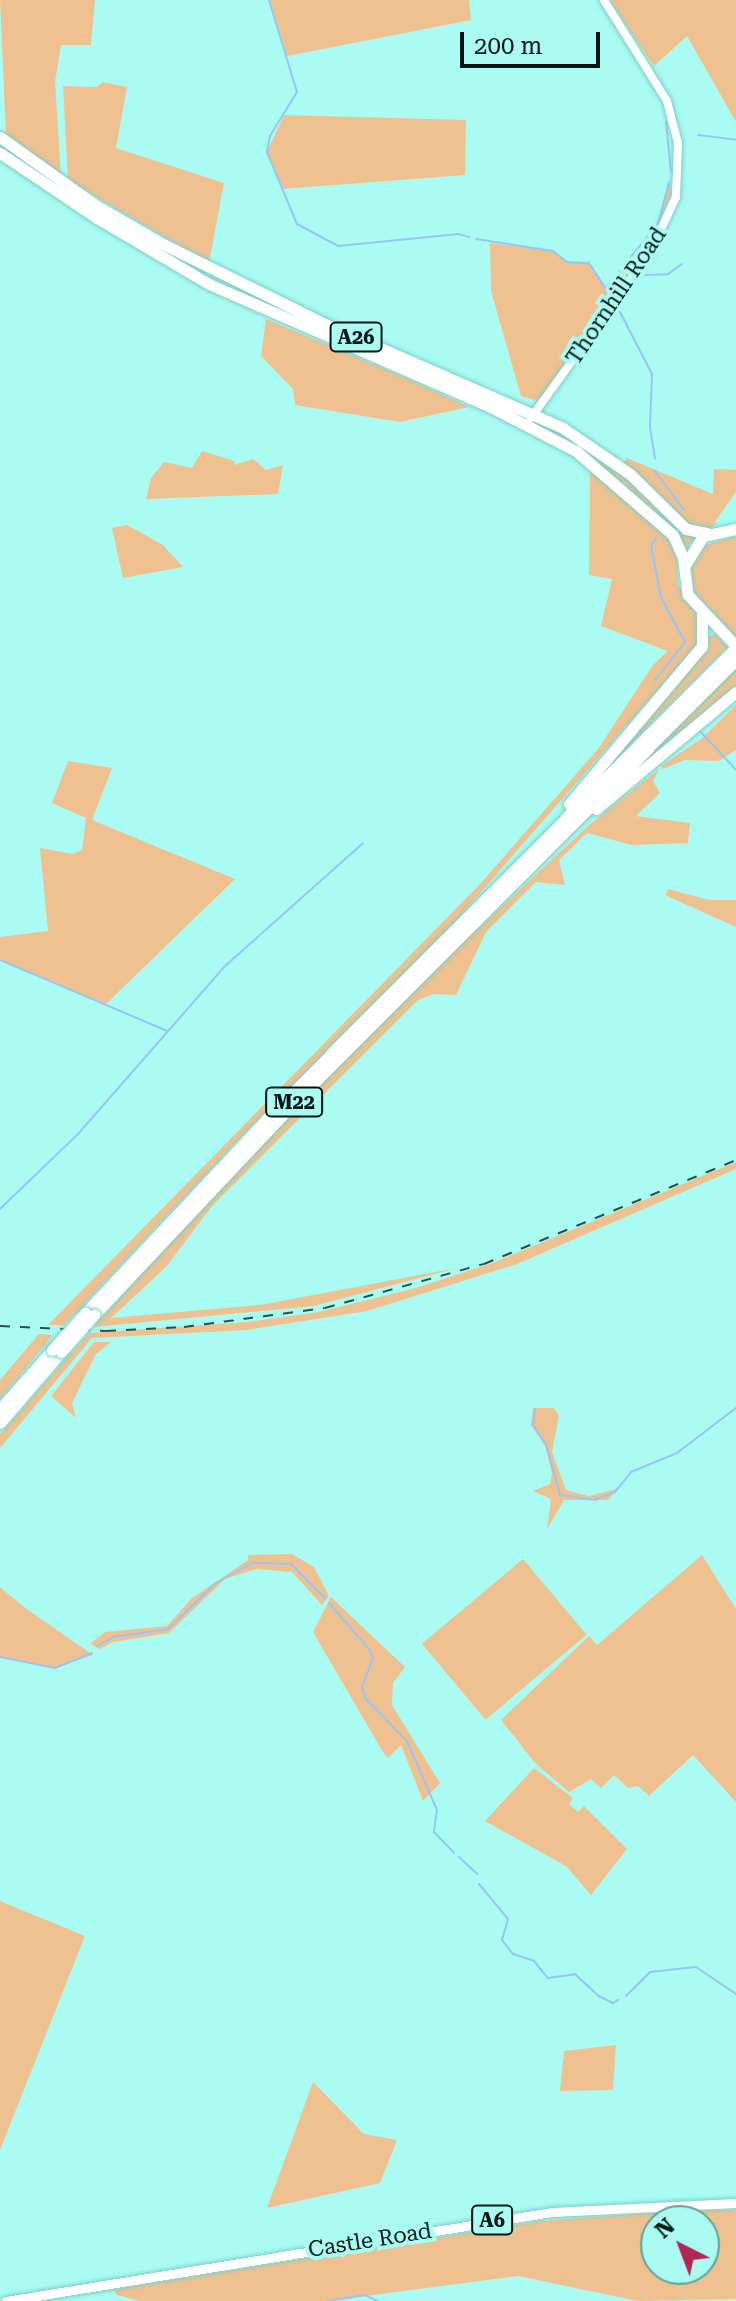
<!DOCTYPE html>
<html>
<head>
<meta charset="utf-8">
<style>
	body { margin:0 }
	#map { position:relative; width:736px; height:2301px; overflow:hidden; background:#aafcf3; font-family:"Roboto Serif",serif }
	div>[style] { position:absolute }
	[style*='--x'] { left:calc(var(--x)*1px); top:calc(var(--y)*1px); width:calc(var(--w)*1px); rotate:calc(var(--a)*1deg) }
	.green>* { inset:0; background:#f0c190; transform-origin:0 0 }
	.stream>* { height:2px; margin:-1px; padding:0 1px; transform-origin:1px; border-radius:1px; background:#96c6f3 }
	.roads { filter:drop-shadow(0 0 2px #7ecec6) drop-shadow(0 0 2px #7ecec6) }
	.secondary>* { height:8px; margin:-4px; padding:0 4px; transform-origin:4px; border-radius:4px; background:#fff }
	.primary>* { height:9px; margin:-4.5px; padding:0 4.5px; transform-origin:4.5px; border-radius:4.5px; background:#fff }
	.highway>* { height:11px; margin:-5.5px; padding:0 5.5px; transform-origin:5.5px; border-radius:5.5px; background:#fff }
	.rail>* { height:2px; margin-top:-1px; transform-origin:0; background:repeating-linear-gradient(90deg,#2b504c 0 10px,transparent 0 20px) }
	.bridges { filter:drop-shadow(0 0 2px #7ecec6) drop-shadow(0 0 2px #7ecec6) }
	.highway-bridge>* { height:11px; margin:-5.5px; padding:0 5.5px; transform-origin:5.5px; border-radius:5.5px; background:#fff }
	span { translate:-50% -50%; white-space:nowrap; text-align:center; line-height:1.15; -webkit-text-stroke:8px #aafcf3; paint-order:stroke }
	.shield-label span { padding:2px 6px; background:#aafcf3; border:2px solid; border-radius:6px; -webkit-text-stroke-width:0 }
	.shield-label { font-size:20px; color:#001614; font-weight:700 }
	.street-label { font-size:22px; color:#001614 }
	.north { position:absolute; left:640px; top:2205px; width:80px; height:80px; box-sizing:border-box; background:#aafcf3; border:2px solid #66a09a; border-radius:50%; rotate:318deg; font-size:22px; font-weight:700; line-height:32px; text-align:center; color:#001614 }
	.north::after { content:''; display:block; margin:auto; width:28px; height:36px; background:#b52553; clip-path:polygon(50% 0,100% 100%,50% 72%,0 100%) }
	.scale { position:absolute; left:460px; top:32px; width:140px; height:36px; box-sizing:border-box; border:4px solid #001614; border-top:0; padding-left:10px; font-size:24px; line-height:28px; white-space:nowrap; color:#001614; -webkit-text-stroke:6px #aafcf3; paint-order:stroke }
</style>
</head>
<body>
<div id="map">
	<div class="green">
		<div style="clip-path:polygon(0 0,95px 0,91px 45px,61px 45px,55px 82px,61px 176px,6px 134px)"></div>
		<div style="clip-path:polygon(270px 0,469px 0,471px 20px,287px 56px)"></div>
		<div style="clip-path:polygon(609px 0,736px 0,736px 122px,687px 36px,654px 66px)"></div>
		<div style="clip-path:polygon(103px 82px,127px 87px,116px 148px,224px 183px,209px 263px,68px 180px,63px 86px,97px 87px)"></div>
		<div style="clip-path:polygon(284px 115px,466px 120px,465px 175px,282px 189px,267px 152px)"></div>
		<div style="clip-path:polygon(669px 182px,672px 192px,650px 244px,538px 401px,521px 396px,491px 291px,490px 243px,553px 251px,567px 262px,589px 263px,606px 287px,658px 224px)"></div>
		<div style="clip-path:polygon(266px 319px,404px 377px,469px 407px,400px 422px,295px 405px,293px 389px,261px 356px)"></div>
		<div style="clip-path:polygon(541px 424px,558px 430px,621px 473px,696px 537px,685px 550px,626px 485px)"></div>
		<div style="clip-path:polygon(202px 451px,235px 461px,234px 465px,253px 459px,266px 470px,283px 465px,278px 494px,146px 499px,151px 478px,164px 462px,192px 468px)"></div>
		<div style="clip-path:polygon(627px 458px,713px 494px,714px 469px,736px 470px,736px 492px,714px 523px,719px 522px,709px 529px,690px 525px,624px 463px)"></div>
		<div style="clip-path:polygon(590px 473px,597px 473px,670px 538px,677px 555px,678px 584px,697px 615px,701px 636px,695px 647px,459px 917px,235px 1143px,64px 1325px,48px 1325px,481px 883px,598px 749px,653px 665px,668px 651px,601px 626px,612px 579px,589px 575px)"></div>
		<div style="clip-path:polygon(127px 525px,163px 545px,183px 567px,123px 578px,112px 528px)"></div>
		<div style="clip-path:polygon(736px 536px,736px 637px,694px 598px,689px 572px,705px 545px)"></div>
		<div style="clip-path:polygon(715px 634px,727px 647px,599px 775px,710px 636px)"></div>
		<div style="clip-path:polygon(736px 669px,736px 685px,617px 786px,647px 755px)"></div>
		<div style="clip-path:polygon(736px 705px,736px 750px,719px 761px,685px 760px,663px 769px,661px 766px,701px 739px)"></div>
		<div style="clip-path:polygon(68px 761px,112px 768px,92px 820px,235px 879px,106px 1004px,0 960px,0 937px,48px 931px,40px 848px,73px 854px,82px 850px,86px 818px,52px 803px)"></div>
		<div style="clip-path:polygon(659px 769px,653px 781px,660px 793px,636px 816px,690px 823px,688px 843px,632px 845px,587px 833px,559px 860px,565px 885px,536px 882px,486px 932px,456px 995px,434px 994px,418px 1000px,212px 1206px,166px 1267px,111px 1318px,260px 1305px,457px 1268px,314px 1306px,94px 1327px,215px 1191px,416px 987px,589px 825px)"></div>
		<div style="clip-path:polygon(669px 889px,709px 900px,736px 900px,736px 927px,665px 895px)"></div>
		<div style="clip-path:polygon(736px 1162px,736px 1169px,517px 1264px,367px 1311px,246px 1330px,92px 1338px,0 1448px,0 1434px,89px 1333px,247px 1322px,319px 1312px,416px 1288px,495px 1262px)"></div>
		<div style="clip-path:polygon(39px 1334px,53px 1335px,0 1399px,0 1380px)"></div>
		<div style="clip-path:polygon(94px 1342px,111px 1342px,96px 1354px,72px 1403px,76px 1418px,51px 1396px)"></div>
		<div style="clip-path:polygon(533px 1408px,554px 1408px,559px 1415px,552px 1452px,566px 1490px,589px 1496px,617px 1489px,608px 1500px,564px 1500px,547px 1529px,551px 1499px,533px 1491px,550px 1484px,552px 1473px,545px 1446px,531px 1425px)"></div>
		<div style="clip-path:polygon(292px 1554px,314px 1567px,329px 1596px,322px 1605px,292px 1572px,256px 1569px,225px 1579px,169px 1633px,113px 1642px,100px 1649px,90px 1644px,105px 1632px,167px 1626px,192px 1598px,248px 1560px,248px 1555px)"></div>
		<div style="clip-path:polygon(702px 1555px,736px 1609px,736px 1802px,693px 1755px,649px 1796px,638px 1786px,628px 1788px,614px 1775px,601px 1788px,591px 1779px,569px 1792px,535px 1763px,501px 1720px,589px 1636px,597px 1645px)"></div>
		<div style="left:523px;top:1559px;width:99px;height:132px;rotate:50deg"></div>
		<div style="clip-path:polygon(0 1587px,28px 1610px,93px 1655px,55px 1668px,0 1657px)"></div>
		<div style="clip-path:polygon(331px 1597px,405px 1667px,393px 1683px,392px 1705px,440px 1783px,423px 1801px,401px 1745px,388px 1758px,383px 1752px,313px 1632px)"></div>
		<div style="clip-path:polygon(534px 1768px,573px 1798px,569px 1804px,578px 1812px,584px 1806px,627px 1849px,591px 1895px,566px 1866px,485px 1821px)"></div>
		<div style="clip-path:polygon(0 1901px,85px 1936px,0 2150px)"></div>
		<div style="clip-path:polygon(616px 2045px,613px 2090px,560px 2091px,564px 2051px)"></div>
		<div style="clip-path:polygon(313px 2082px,364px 2134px,397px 2140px,380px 2183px,267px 2208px)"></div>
		<div style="clip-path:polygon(evenodd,691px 2210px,736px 2210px,736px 2299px,638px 2301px,518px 2276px,328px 2301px,140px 2301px,117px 2295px,113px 2289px,541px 2221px,691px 2210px,656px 2221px,704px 2221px,704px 2269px,656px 2269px,656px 2221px)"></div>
	</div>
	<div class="stream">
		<div style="--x:269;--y:0;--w:96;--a:73.1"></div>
		<div style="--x:297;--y:92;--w:52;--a:121.5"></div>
		<div style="--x:270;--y:136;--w:16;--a:101"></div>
		<div style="--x:267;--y:152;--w:78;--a:67.4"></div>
		<div style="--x:297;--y:224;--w:47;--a:28.2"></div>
		<div style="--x:338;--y:246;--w:121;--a:-5.7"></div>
		<div style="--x:458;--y:234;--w:12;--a:14"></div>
		<div style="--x:666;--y:122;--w:49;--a:84.2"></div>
		<div style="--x:698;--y:135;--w:38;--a:7"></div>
		<div style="--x:476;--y:239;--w:78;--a:8.9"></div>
		<div style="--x:553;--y:251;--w:18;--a:38"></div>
		<div style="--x:567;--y:262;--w:22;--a:3"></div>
		<div style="--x:589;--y:263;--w:38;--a:57"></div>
		<div style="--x:645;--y:275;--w:23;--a:-2"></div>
		<div style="--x:668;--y:274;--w:17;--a:-36"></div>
		<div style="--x:606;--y:287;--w:82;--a:-50.5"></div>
		<div style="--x:658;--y:224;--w:43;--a:-75.3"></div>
		<div style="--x:620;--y:312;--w:70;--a:62.7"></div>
		<div style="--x:652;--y:374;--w:53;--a:92.2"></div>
		<div style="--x:650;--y:427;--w:32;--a:81"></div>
		<div style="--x:654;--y:470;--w:50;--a:53.1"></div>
		<div style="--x:655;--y:680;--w:48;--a:-51.7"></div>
		<div style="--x:685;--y:642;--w:51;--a:-118.1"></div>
		<div style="--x:661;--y:597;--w:52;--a:-101.1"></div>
		<div style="--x:651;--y:546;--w:9;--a:-58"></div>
		<div style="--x:699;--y:730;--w:54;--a:47.2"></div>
		<div style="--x:0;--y:960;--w:181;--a:23"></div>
		<div style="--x:0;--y:1209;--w:108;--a:-43.9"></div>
		<div style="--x:78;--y:1134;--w:222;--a:-48.8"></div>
		<div style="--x:224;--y:967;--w:186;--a:-41.7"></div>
		<div style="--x:535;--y:1409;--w:16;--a:97"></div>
		<div style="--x:533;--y:1425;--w:23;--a:56"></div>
		<div style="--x:546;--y:1444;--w:53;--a:74.6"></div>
		<div style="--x:560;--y:1495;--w:35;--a:8"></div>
		<div style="--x:595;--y:1500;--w:22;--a:-22"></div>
		<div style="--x:615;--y:1492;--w:26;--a:-51"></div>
		<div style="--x:631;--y:1472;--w:50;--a:-22.4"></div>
		<div style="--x:677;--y:1453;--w:74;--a:-37.3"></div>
		<div style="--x:329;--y:1603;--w:61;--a:49"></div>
		<div style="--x:369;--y:1649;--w:10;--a:66"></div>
		<div style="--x:373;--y:1658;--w:30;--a:111"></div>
		<div style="--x:362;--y:1686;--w:12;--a:76"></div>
		<div style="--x:365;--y:1698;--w:60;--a:45.7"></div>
		<div style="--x:407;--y:1741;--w:75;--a:66.5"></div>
		<div style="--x:437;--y:1810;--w:22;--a:98"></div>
		<div style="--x:434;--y:1832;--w:29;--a:46"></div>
		<div style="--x:97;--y:1646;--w:18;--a:-29"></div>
		<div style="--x:113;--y:1637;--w:56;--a:-8.3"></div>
		<div style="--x:168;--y:1629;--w:66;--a:-43.8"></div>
		<div style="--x:216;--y:1583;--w:41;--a:-29.1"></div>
		<div style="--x:252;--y:1563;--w:39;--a:1"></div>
		<div style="--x:291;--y:1564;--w:49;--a:45"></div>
		<div style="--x:0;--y:1657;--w:56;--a:11.3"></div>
		<div style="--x:55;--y:1668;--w:40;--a:-22"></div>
		<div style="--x:459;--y:1857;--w:25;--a:43"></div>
		<div style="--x:479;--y:1884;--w:45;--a:50.4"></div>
		<div style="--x:508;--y:1919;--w:22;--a:106"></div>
		<div style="--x:502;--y:1940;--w:18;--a:52"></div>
		<div style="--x:513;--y:1954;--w:22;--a:18"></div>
		<div style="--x:534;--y:1961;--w:22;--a:51"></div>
		<div style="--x:548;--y:1978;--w:27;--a:-8"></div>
		<div style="--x:575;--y:1974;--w:33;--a:43"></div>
		<div style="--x:599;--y:1996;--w:16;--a:27"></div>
		<div style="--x:613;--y:2003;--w:6;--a:-31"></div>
		<div style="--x:626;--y:1996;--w:34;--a:-45"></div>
		<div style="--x:650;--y:1972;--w:46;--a:-6.2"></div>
		<div style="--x:696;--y:1967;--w:48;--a:34"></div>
		<div style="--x:328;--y:2301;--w:37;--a:-9"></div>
		<div style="--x:365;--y:2295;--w:14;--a:25"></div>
	</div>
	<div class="roads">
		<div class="secondary">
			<div style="--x:531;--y:418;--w:206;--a:-54.3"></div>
			<div style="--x:651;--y:251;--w:60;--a:-65.2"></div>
			<div style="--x:676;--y:197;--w:54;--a:-87.9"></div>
			<div style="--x:678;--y:143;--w:43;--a:-104.7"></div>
			<div style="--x:667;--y:101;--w:119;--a:-122"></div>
		</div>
		<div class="primary">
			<div style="--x:6;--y:2301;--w:553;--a:-9.26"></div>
			<div style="--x:552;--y:2212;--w:184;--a:-2.8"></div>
		</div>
		<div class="highway">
			<div style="--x:0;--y:137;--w:115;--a:35.5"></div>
			<div style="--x:94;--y:204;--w:78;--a:30.2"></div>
			<div style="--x:161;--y:243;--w:181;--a:26.3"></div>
			<div style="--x:323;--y:323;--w:262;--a:23.6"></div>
			<div style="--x:563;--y:428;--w:81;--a:34.5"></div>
			<div style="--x:630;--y:474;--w:78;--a:44.5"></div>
			<div style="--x:686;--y:529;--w:21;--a:11"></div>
			<div style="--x:0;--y:153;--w:117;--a:33.8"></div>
			<div style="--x:97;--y:218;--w:130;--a:30.5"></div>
			<div style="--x:209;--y:284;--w:308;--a:23.6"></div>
			<div style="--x:491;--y:407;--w:96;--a:27.4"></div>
			<div style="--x:576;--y:451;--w:128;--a:40.9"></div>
			<div style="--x:673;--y:535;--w:24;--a:66"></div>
			<div style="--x:683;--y:557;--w:38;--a:83"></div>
			<div style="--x:688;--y:595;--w:70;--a:46.7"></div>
			<div style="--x:685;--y:565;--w:34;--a:-58"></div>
			<div style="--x:703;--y:536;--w:34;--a:-12"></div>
			<div style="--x:569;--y:804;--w:207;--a:-49.9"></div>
			<div style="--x:702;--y:646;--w:35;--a:-90"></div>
			<div style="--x:596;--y:809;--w:182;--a:-39.9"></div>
			<div style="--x:85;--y:1313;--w:281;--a:-46.9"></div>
			<div style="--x:277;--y:1108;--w:651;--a:-45.12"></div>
			<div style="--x:94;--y:1315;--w:279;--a:-46.7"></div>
			<div style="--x:285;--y:1112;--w:639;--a:-45.06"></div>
			<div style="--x:0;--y:1409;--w:79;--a:-48.6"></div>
			<div style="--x:0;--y:1423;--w:94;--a:-49.3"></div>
		</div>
	</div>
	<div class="rail">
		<div style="--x:0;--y:1326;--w:106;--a:2.7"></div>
		<div style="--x:106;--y:1331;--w:78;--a:-2.9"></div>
		<div style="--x:184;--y:1327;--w:142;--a:-7.7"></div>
		<div style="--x:325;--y:1308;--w:165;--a:-15.5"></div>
		<div style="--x:484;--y:1264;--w:273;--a:-22.4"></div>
	</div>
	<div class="bridges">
		<div class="highway-bridge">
			<div style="--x:52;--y:1350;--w:50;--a:-48.3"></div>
			<div style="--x:61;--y:1352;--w:50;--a:-48.3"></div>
		</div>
	</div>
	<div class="shield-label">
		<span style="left:356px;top:337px">A26</span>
		<span style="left:294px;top:1102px">M22</span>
		<span style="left:492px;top:2220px">A6</span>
	</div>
	<div class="street-label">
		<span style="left:616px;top:296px;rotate:-56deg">Thornhill Road</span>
		<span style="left:370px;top:2240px;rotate:-9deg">Castle Road</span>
	</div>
	<div class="north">N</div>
	<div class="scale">200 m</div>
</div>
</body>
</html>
